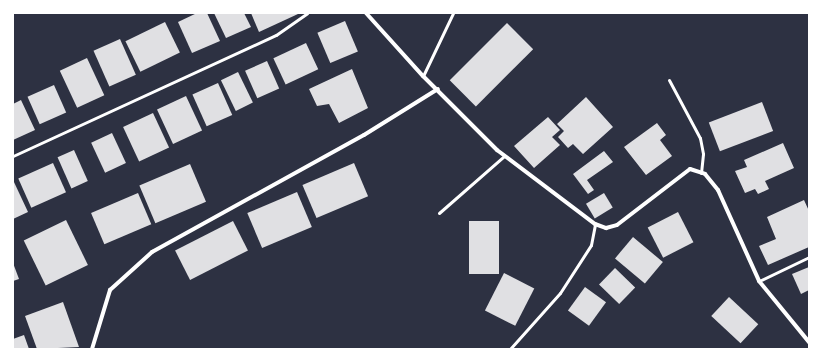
<!DOCTYPE html>
<html>
<head>
<meta charset="utf-8">
<style>
	body { margin:0 }
	#map { position:relative; width:822px; height:362px; overflow:hidden; background:#2d3142; font-family:Quicksand,sans-serif }
	div>[style] { position:absolute }
	[style*='--x'] { left:calc(var(--x)*1px); top:calc(var(--y)*1px); width:calc(var(--w)*1px); rotate:calc(var(--a)*1deg) }
	.building>* { inset:0; background:#e0e0e3; transform-origin:0 0 }
	.service>* { height:3px; margin:-1.5px; padding:0 1.5px; transform-origin:1.5px; border-radius:1.5px; background:#fff }
	.minor>* { height:4px; margin:-2px; padding:0 2px; transform-origin:2px; border-radius:2px; background:#fff }
	span { translate:-50% -50%; white-space:nowrap; text-align:center; line-height:1.15; -webkit-text-stroke:3px #fff; paint-order:stroke }
	.frame { position:absolute; inset:0; border:14px solid #fff; pointer-events:none }
</style>
</head>
<body>
<div id="map">
	<div class="building">
		<div style="clip-path:polygon(197px 13px,207px 13px,220px 41px,192px 53px,178px 22px)"></div>
		<div style="clip-path:polygon(214px 13px,244px 13px,251px 27px,226px 38px)"></div>
		<div style="clip-path:polygon(251px 13px,297px 13px,298px 14px,259px 32px)"></div>
		<div style="left:345px;top:21px;width:33px;height:30px;rotate:67deg"></div>
		<div style="left:165px;top:22px;width:34px;height:44px;rotate:64deg"></div>
		<div style="left:507px;top:23px;width:37px;height:81px;rotate:45deg"></div>
		<div style="left:120px;top:39px;width:39px;height:29px;rotate:66deg"></div>
		<div style="left:306px;top:43px;width:29px;height:36px;rotate:65deg"></div>
		<div style="left:87px;top:58px;width:41px;height:30px;rotate:65deg"></div>
		<div style="left:267px;top:61px;width:30px;height:24px;rotate:66deg"></div>
		<div style="clip-path:polygon(352px 69px,368px 108px,339px 123px,329px 104px,317px 106px,309px 89px)"></div>
		<div style="left:238px;top:72px;width:34px;height:19px;rotate:64deg"></div>
		<div style="left:218px;top:83px;width:35px;height:28px;rotate:66deg"></div>
		<div style="left:54px;top:85px;width:30px;height:29px;rotate:66deg"></div>
		<div style="left:186px;top:96px;width:38px;height:32px;rotate:65deg"></div>
		<div style="clip-path:polygon(586px 97px,613px 127px,583px 154px,573px 144px,568px 148px,558px 137px,564px 131px,557px 124px)"></div>
		<div style="clip-path:polygon(21px 100px,35px 130px,13px 140px,13px 104px)"></div>
		<div style="left:762px;top:102px;width:31px;height:57px;rotate:69deg"></div>
		<div style="left:153px;top:113px;width:38px;height:33px;rotate:65deg"></div>
		<div style="clip-path:polygon(548px 117px,560px 130px,552px 137px,560px 145px,534px 168px,514px 146px)"></div>
		<div style="clip-path:polygon(657px 123px,666px 135px,660px 140px,672px 156px,646px 175px,624px 147px)"></div>
		<div style="left:112px;top:133px;width:33px;height:23px;rotate:65deg"></div>
		<div style="clip-path:polygon(783px 143px,794px 168px,765px 181px,769px 189px,758px 194px,755px 189px,745px 193px,735px 171px,747px 167px,744px 160px)"></div>
		<div style="left:74px;top:150px;width:34px;height:18px;rotate:66deg"></div>
		<div style="clip-path:polygon(604px 151px,613px 162px,587px 180px,594px 190px,588px 194px,573px 174px)"></div>
		<div style="left:53px;top:163px;width:32px;height:38px;rotate:66deg"></div>
		<div style="left:354px;top:163px;width:36px;height:56px;rotate:67deg"></div>
		<div style="left:190px;top:164px;width:41px;height:55px;rotate:67deg"></div>
		<div style="clip-path:polygon(13px 180px,28px 212px,13px 219px)"></div>
		<div style="left:297px;top:192px;width:38px;height:54px;rotate:67deg"></div>
		<div style="left:138px;top:193px;width:34px;height:51px;rotate:67deg"></div>
		<div style="left:604px;top:193px;width:17px;height:21px;rotate:59deg"></div>
		<div style="clip-path:polygon(804px 200px,809px 211px,809px 247px,768px 265px,759px 246px,776px 239px,767px 217px)"></div>
		<div style="left:678px;top:212px;width:34px;height:34px;rotate:63deg"></div>
		<div style="left:66px;top:220px;width:50px;height:47px;rotate:64deg"></div>
		<div style="left:233px;top:221px;width:33px;height:65px;rotate:63deg"></div>
		<div style="left:469px;top:221px;width:30px;height:53px"></div>
		<div style="left:633px;top:237px;width:39px;height:28px;rotate:40deg"></div>
		<div style="clip-path:polygon(13px 263px,19px 279px,13px 281px)"></div>
		<div style="clip-path:polygon(809px 267px,809px 290px,801px 294px,792px 274px)"></div>
		<div style="left:615px;top:268px;width:28px;height:23px;rotate:44deg"></div>
		<div style="left:504px;top:273px;width:34px;height:42px;rotate:27deg"></div>
		<div style="left:585px;top:287px;width:26px;height:29px;rotate:36deg"></div>
		<div style="left:729px;top:297px;width:40px;height:26px;rotate:43deg"></div>
		<div style="clip-path:polygon(63px 302px,79px 347px,37px 349px,25px 316px)"></div>
		<div style="clip-path:polygon(24px 335px,29px 349px,13px 349px,13px 339px)"></div>
	</div>
	<div class="service">
		<div style="--x:423;--y:76;--w:70;--a:-64.5"></div>
		<div style="--x:669;--y:80;--w:66;--a:61.9"></div>
		<div style="--x:700;--y:138;--w:16;--a:79"></div>
		<div style="--x:703;--y:154;--w:19;--a:96"></div>
		<div style="--x:13;--y:156;--w:289;--a:-24.7"></div>
		<div style="--x:276;--y:35;--w:38;--a:-35"></div>
		<div style="--x:439;--y:213;--w:86;--a:-41.2"></div>
		<div style="--x:759;--y:281;--w:55;--a:-25.6"></div>
		<div style="--x:510;--y:349;--w:75;--a:-48.2"></div>
		<div style="--x:560;--y:293;--w:57;--a:-57.1"></div>
		<div style="--x:591;--y:245;--w:21;--a:-79"></div>
	</div>
	<div class="minor">
		<div style="--x:366;--y:13;--w:85;--a:47.9"></div>
		<div style="--x:423;--y:76;--w:105;--a:45"></div>
		<div style="--x:497;--y:150;--w:123;--a:37.1"></div>
		<div style="--x:595;--y:224;--w:12;--a:20"></div>
		<div style="--x:606;--y:228;--w:11;--a:-15"></div>
		<div style="--x:617;--y:225;--w:92;--a:-37.5"></div>
		<div style="--x:690;--y:169;--w:16;--a:18"></div>
		<div style="--x:705;--y:174;--w:21;--a:51"></div>
		<div style="--x:718;--y:190;--w:100;--a:65.7"></div>
		<div style="--x:759;--y:281;--w:79;--a:50.7"></div>
		<div style="--x:92;--y:349;--w:62;--a:-73"></div>
		<div style="--x:110;--y:290;--w:57;--a:-42.1"></div>
		<div style="--x:152;--y:252;--w:242;--a:-28.9"></div>
		<div style="--x:364;--y:135;--w:87;--a:-31.9"></div>
	</div>
	<div class="frame"></div>
</div>
</body>
</html>
